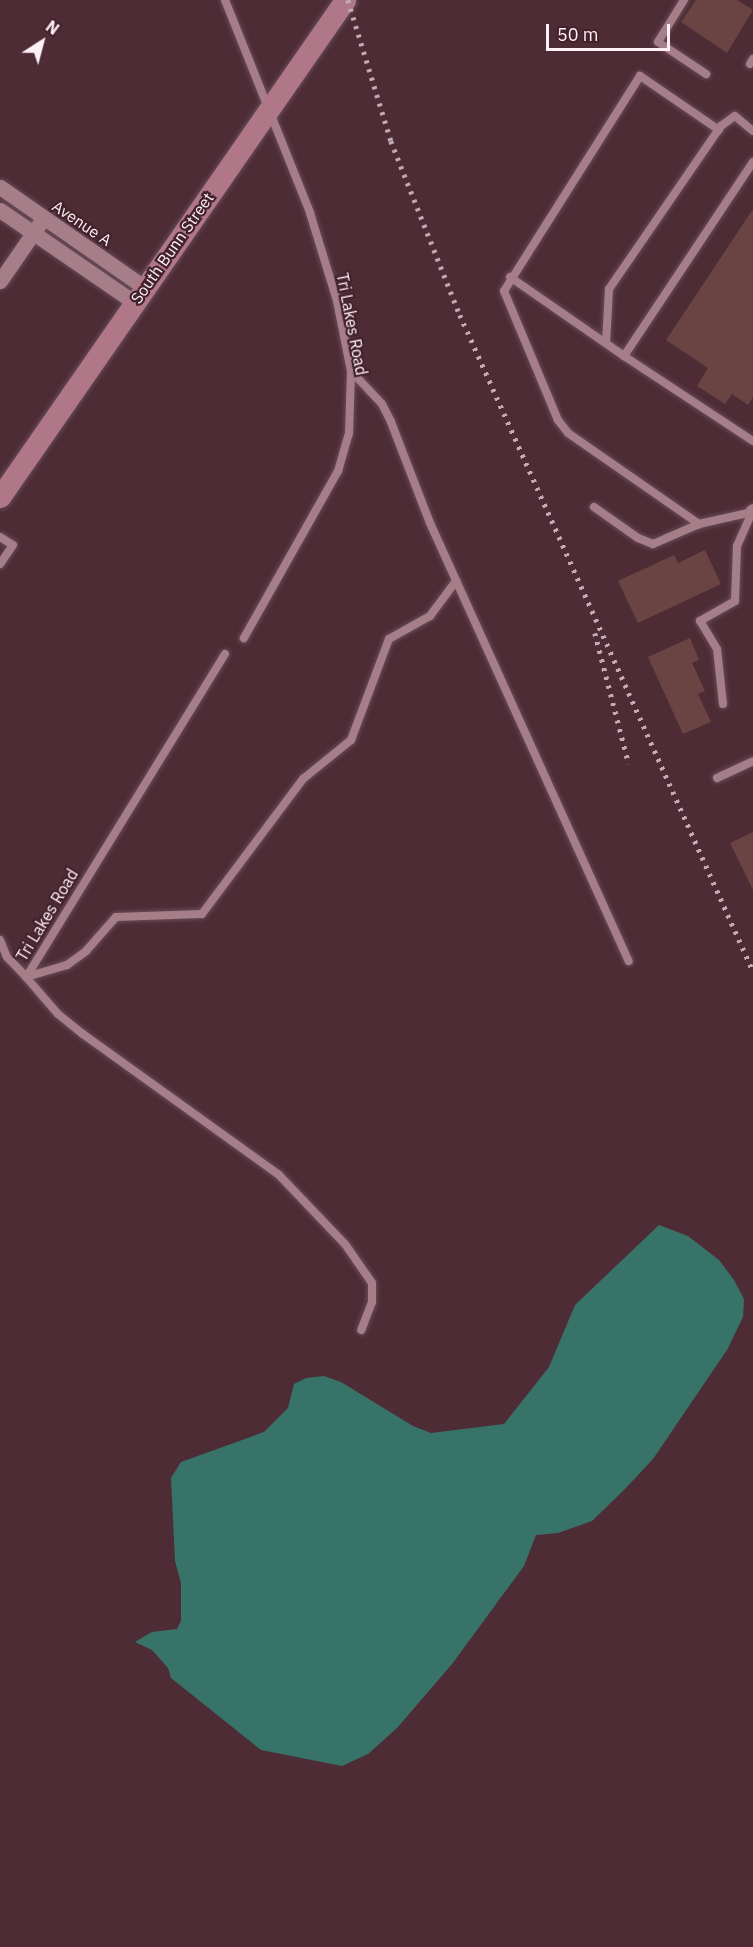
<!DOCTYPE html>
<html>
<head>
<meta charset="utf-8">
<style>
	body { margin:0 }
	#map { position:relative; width:753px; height:1947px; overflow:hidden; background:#4e2c36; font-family:"IBM Plex Sans",sans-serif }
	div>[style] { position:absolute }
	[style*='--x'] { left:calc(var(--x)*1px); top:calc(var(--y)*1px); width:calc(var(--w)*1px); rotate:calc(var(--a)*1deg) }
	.water>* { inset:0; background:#377369 }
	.building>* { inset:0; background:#694443 }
	.roads { filter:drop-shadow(0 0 2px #674c56) drop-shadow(0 0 2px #674c56) }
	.lane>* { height:8px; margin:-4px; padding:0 4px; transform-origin:4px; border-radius:4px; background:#a67e89 }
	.street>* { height:15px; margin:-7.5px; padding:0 7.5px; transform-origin:7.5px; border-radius:7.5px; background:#a67e89 }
	.secondary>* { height:21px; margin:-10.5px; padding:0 10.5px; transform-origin:10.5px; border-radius:10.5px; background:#af7788 }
	.rail>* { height:4.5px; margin-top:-2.25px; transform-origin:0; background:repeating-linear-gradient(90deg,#c1acb3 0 3px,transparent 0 9px) }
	span { translate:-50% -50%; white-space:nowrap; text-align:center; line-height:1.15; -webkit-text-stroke:4.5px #43222c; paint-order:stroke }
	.street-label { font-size:16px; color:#fef0f4 }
	.north { position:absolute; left:12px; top:12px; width:60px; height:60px; -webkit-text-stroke:4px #43222c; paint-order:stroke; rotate:36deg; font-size:16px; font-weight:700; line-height:24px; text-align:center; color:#fef0f4 }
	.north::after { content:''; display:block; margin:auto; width:21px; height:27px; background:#fef0f4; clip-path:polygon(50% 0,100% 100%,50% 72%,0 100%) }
	.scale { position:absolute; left:546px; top:24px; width:124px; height:27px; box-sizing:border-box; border:3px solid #fef0f4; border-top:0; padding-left:8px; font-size:18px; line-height:21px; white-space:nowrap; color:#fef0f4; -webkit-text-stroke:4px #43222c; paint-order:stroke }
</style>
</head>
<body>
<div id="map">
	<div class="water">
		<div style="clip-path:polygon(659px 1225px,688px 1236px,719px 1260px,734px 1280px,744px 1299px,743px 1317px,727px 1350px,653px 1459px,625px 1489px,592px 1521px,558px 1533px,536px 1535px,524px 1566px,452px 1664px,397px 1728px,368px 1754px,342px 1766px,261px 1750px,171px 1678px,168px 1668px,152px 1650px,135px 1642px,152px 1632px,177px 1629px,181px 1621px,181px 1583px,175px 1561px,171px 1478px,181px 1462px,264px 1432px,288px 1408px,294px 1384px,306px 1378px,324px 1376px,341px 1382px,413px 1426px,431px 1433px,504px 1424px,549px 1367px,575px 1305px)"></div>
	</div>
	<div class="building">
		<div style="clip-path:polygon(696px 0,737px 0,753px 10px,727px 53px,681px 22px)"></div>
		<div style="clip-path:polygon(753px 209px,753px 397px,748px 405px,732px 394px,725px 404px,697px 386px,708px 368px,666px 340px)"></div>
		<div style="clip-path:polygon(705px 550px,721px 584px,638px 623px,618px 581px,674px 555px,678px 563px)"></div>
		<div style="clip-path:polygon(690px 638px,699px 660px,692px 663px,705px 691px,698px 694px,711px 722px,683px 734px,648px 657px)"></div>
		<div style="clip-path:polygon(753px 832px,753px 890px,730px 843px)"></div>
	</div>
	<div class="roads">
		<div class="lane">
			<div style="--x:225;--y:0;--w:229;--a:68.2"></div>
			<div style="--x:310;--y:213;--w:92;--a:72.9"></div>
			<div style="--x:337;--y:301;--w:71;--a:78.7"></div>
			<div style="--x:351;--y:371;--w:62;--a:91.8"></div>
			<div style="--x:349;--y:433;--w:40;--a:106"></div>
			<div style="--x:338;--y:471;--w:192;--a:119.4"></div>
			<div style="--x:684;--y:0;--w:49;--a:121.8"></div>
			<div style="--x:658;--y:42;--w:58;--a:33.7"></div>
			<div style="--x:750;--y:64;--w:6;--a:-59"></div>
			<div style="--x:719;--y:130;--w:96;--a:-145.6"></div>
			<div style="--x:640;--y:76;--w:254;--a:122.3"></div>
			<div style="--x:504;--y:291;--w:140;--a:67.3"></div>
			<div style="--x:558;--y:420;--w:16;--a:52"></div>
			<div style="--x:568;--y:433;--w:160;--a:34.8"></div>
			<div style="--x:699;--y:524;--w:54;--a:-12.8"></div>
			<div style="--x:753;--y:162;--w:233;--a:123.6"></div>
			<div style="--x:624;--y:356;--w:154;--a:33.4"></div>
			<div style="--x:510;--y:277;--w:139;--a:34.7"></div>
			<div style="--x:606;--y:343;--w:54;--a:-86.8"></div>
			<div style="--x:609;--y:289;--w:198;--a:-55.5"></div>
			<div style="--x:721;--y:126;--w:17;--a:-36"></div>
			<div style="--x:735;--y:116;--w:23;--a:40"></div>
			<div style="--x:351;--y:371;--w:45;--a:46.8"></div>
			<div style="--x:382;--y:404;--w:20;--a:63"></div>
			<div style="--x:391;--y:422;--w:108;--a:68.9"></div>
			<div style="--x:430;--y:523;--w:481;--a:65.6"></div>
			<div style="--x:594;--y:507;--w:54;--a:35.2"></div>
			<div style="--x:638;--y:538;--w:16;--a:22"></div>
			<div style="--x:653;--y:544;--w:50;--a:-23.5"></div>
			<div style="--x:0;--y:537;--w:15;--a:32"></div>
			<div style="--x:13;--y:545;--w:23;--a:124"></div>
			<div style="--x:225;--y:654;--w:379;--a:121.6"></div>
			<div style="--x:26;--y:977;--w:49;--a:49.1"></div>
			<div style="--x:58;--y:1014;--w:32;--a:39"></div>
			<div style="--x:83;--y:1034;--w:241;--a:35.7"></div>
			<div style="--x:279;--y:1175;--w:95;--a:46.3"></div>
			<div style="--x:345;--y:1244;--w:47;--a:55.3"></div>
			<div style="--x:372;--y:1283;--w:19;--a:90"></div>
			<div style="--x:372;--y:1302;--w:30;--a:111"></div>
			<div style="--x:723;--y:704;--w:55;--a:-96.2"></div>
			<div style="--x:717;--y:649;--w:33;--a:-121"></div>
			<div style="--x:700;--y:621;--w:40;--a:-29.7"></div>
			<div style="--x:735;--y:601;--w:55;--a:-87.9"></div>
			<div style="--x:737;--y:546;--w:37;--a:-66"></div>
			<div style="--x:717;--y:778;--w:40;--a:-25"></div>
			<div style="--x:0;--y:940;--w:18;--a:68"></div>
			<div style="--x:7;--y:957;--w:28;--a:46"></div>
			<div style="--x:26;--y:977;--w:43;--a:-16.3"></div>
			<div style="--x:67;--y:965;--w:24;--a:-36"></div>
			<div style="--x:86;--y:951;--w:45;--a:-48.6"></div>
			<div style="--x:116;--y:917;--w:86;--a:-2"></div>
			<div style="--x:202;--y:914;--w:169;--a:-53.2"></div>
			<div style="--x:303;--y:779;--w:62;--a:-39.1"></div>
			<div style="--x:351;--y:740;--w:108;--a:-69.4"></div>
			<div style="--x:389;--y:639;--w:47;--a:-29.3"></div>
			<div style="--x:430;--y:616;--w:44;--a:-53.4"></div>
		</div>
		<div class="street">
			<div style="--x:0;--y:187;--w:175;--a:34.8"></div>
			<div style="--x:0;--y:210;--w:163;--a:34.5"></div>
			<div style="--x:0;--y:281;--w:70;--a:-55.4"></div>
			<div style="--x:752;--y:512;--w:1;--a:-45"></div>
		</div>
		<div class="secondary">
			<div style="--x:0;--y:497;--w:605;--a:-55.23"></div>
		</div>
	</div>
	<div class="rail">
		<div style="--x:348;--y:0;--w:147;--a:73"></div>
		<div style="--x:391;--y:141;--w:187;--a:68.4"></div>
		<div style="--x:460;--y:315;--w:718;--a:65.93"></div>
		<div style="--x:595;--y:633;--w:135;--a:75.5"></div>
	</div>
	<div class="street-label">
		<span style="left:82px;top:223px;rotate:34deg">Avenue A</span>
		<span style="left:172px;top:248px;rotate:-55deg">South Bunn Street</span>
		<span style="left:352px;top:324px;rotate:79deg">Tri Lakes Road</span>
		<span style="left:47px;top:915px;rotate:-59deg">Tri Lakes Road</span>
	</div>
	<div class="north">N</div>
	<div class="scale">50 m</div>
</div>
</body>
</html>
